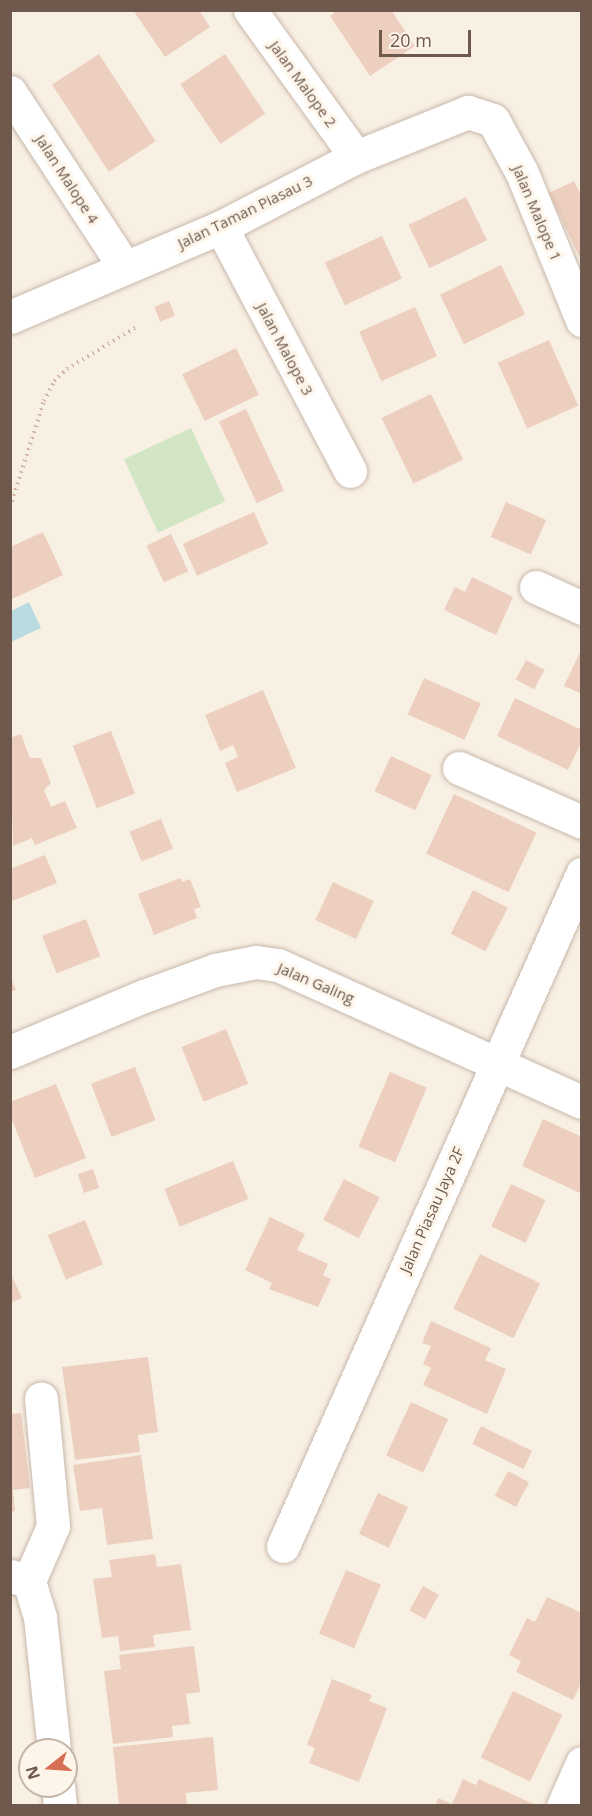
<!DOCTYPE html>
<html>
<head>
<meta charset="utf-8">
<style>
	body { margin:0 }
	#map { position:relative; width:592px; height:1816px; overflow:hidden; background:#f9f0e4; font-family:"Open Sans",sans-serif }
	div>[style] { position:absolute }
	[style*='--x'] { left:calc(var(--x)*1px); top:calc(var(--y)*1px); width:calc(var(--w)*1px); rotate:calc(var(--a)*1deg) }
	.green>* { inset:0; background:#d2e5c4; transform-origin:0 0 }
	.water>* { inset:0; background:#badce0 }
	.building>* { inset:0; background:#eccfbe; transform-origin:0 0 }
	.path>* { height:4px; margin-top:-2px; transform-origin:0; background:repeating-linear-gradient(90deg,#d0b3a2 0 1.5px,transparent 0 6px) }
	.roads { filter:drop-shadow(0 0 2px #c9b8ab) drop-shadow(0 0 2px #c9b8ab) }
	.street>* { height:33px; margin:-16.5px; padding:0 16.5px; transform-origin:16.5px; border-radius:16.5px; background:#fff }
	span { translate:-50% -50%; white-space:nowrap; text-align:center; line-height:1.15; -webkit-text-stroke:6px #fdf5e9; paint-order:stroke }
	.street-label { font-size:15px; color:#6f584c }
	.frame { position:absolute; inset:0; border:12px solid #6f584c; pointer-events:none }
	.north { position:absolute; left:18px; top:1738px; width:60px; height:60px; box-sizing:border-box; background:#fdf5e9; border:2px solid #c4b6aa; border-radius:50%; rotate:253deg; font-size:16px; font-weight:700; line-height:24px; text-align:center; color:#6f584c }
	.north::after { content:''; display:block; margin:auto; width:21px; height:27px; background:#d76f55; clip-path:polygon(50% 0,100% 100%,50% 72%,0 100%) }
	.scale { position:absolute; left:379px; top:30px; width:92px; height:27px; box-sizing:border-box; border:3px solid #6f584c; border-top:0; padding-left:8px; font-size:18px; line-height:21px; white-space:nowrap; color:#6f584c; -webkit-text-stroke:4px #fdf5e9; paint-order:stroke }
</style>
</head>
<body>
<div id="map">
	<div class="green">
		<div style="left:191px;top:428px;width:81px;height:74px;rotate:65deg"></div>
	</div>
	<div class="water">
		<div style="clip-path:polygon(29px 602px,41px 628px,11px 642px,11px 611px)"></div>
	</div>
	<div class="building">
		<div style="clip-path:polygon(133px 10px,199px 10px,210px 27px,165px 57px)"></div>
		<div style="clip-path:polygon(338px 10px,391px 10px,415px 46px,370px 76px,330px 16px)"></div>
		<div style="left:99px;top:54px;width:104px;height:56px;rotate:57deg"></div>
		<div style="left:225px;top:54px;width:72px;height:54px;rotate:56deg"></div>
		<div style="clip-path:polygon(574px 181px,582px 197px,582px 262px,549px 193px)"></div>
		<div style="left:466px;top:197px;width:48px;height:64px;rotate:64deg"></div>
		<div style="left:382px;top:236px;width:47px;height:63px;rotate:65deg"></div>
		<div style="left:501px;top:265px;width:55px;height:68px;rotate:64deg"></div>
		<div style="left:169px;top:301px;width:16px;height:16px;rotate:68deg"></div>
		<div style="left:415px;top:307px;width:54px;height:61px;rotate:66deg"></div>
		<div style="left:549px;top:340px;width:72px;height:56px;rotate:66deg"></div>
		<div style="left:236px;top:348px;width:52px;height:60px;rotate:64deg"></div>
		<div style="left:431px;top:394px;width:73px;height:55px;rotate:64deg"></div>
		<div style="left:246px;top:409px;width:90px;height:30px;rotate:65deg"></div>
		<div style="left:506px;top:502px;width:44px;height:38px;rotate:24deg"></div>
		<div style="left:254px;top:512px;width:35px;height:78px;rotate:66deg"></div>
		<div style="clip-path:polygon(43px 532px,63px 575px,10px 600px,10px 547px)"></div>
		<div style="left:171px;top:534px;width:41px;height:27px;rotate:65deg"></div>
		<div style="clip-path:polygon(472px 577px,513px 597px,496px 635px,444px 610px,455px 587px,465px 592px)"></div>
		<div style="clip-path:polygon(582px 648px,582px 694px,564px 686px)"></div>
		<div style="left:526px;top:660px;width:21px;height:22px;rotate:28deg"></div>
		<div style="left:424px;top:678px;width:62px;height:40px;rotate:24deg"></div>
		<div style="clip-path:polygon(263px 690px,296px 768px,237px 792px,225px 763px,238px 757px,233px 745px,220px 751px,205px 715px)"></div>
		<div style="clip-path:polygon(515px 698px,582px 730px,582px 741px,568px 770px,497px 736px)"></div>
		<div style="left:111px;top:731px;width:67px;height:41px;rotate:69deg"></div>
		<div style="clip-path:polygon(21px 734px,30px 758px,41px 758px,51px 783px,44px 790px,51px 807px,65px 801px,77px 828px,35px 845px,32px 838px,13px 846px,10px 738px)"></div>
		<div style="left:391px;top:756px;width:45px;height:39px;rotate:25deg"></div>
		<div style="left:454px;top:794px;width:91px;height:66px;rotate:25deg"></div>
		<div style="left:161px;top:819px;width:32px;height:34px;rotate:68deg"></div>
		<div style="clip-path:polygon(45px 855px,57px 883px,10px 902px,10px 869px)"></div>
		<div style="clip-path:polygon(181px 878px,182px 882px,190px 879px,201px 907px,194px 909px,197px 918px,154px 935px,138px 894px)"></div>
		<div style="left:333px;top:882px;width:45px;height:42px;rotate:25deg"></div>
		<div style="left:473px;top:890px;width:39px;height:49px;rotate:27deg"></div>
		<div style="left:86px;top:919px;width:40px;height:47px;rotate:69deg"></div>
		<div style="clip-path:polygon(10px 977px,16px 990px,10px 992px)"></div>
		<div style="left:226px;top:1029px;width:59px;height:48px;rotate:68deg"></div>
		<div style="left:135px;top:1067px;width:57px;height:47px;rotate:69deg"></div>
		<div style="left:390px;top:1072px;width:40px;height:81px;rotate:23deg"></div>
		<div style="clip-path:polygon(56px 1084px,86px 1158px,35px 1178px,10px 1115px,10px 1102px)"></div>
		<div style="clip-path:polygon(543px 1119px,582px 1137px,582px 1194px,522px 1166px)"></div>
		<div style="left:233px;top:1161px;width:41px;height:74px;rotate:68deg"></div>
		<div style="left:93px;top:1169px;width:20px;height:16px;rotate:72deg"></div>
		<div style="left:344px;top:1179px;width:40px;height:46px;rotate:27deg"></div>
		<div style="left:511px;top:1184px;width:38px;height:47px;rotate:25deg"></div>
		<div style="clip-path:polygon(270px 1217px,305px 1234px,297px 1250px,328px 1264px,323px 1275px,331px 1279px,318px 1307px,269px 1289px,272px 1283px,245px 1270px)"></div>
		<div style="left:85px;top:1220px;width:48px;height:40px;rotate:68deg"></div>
		<div style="left:480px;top:1254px;width:67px;height:61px;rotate:26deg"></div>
		<div style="clip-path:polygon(10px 1272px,22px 1298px,10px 1303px)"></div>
		<div style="clip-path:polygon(431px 1321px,491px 1348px,485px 1360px,506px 1369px,487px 1414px,423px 1385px,431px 1368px,423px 1364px,431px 1346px,422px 1343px)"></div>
		<div style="clip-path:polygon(148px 1357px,158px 1432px,138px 1435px,140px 1452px,75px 1460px,62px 1367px)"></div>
		<div style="left:411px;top:1402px;width:41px;height:59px;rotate:25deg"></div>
		<div style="clip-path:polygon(21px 1413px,30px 1488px,13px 1490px,15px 1511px,10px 1512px,10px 1414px)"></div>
		<div style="left:481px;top:1426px;width:57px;height:20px;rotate:26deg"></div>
		<div style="clip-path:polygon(141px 1455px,153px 1539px,107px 1545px,102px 1508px,80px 1511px,73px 1465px)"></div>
		<div style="left:508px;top:1471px;width:24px;height:28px;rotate:28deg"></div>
		<div style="left:378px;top:1493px;width:33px;height:45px;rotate:25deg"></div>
		<div style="clip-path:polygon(155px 1554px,157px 1567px,181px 1564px,191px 1630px,153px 1635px,155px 1647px,120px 1651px,118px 1636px,102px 1638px,93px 1579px,112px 1577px,109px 1560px)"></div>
		<div style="left:346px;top:1570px;width:38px;height:69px;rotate:23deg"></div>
		<div style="left:423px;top:1586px;width:18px;height:28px;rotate:29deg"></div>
		<div style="clip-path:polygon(547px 1597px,582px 1613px,582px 1681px,573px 1700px,516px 1672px,521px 1661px,509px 1655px,527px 1618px,535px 1622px)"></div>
		<div style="clip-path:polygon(194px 1646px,200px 1692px,186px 1694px,190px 1724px,172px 1726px,173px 1737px,113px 1744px,104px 1671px,121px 1669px,119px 1655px)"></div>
		<div style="clip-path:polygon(332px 1679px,372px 1695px,369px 1701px,387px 1708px,359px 1782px,309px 1763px,315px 1748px,307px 1745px)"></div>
		<div style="left:513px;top:1691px;width:55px;height:74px;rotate:26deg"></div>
		<div style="clip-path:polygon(213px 1737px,218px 1790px,186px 1793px,187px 1806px,119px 1806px,113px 1747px)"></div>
		<div style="clip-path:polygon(463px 1779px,476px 1785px,479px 1779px,538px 1806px,435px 1806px,438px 1798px,452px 1804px)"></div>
	</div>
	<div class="path">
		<div style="--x:10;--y:507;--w:111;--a:-72.2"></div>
		<div style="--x:44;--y:401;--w:22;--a:-63"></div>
		<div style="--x:54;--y:381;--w:18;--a:-43"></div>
		<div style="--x:67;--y:369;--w:83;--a:-31.2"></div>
	</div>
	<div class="roads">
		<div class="street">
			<div style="--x:250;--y:10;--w:181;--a:54.2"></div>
			<div style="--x:10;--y:92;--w:208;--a:56.8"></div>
			<div style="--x:221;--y:227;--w:276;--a:62.1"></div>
			<div style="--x:10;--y:317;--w:229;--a:-23.1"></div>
			<div style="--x:221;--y:227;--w:152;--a:-27.4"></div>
			<div style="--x:356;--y:157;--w:121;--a:-21.9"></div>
			<div style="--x:468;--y:112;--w:26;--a:18"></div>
			<div style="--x:493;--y:120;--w:60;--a:61.3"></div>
			<div style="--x:522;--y:173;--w:159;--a:67.8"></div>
			<div style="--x:536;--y:587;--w:51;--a:24.5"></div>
			<div style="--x:459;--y:768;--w:134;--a:23.7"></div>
			<div style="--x:10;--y:1052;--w:145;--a:-22.7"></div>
			<div style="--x:144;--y:996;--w:76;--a:-20.1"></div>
			<div style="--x:215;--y:970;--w:42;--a:-11"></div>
			<div style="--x:256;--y:962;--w:22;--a:8"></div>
			<div style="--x:278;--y:965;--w:333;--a:24.3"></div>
			<div style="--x:283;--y:1546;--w:736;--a:-66.01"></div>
			<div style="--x:10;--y:1576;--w:20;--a:15"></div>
			<div style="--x:29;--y:1581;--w:38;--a:73"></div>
			<div style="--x:40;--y:1617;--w:134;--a:84"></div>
			<div style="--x:29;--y:1581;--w:60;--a:-66.4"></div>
			<div style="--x:53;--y:1526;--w:128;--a:-95.4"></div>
			<div style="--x:58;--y:1786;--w:20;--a:84"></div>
			<div style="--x:563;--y:1806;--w:47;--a:-66.2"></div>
		</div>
	</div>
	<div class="street-label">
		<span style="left:303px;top:84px;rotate:54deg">Jalan Malope 2</span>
		<span style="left:67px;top:179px;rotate:57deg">Jalan Malope 4</span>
		<span style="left:245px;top:212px;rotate:-26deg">Jalan Taman Piasau 3</span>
		<span style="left:537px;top:213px;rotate:67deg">Jalan Malope 1</span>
		<span style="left:285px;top:349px;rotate:62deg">Jalan Malope 3</span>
		<span style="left:316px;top:983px;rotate:23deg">Jalan Galing</span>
		<span style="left:432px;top:1210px;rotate:-66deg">Jalan Piasau Jaya 2F</span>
	</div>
	<div class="frame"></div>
	<div class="north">N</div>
	<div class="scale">20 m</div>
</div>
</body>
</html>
